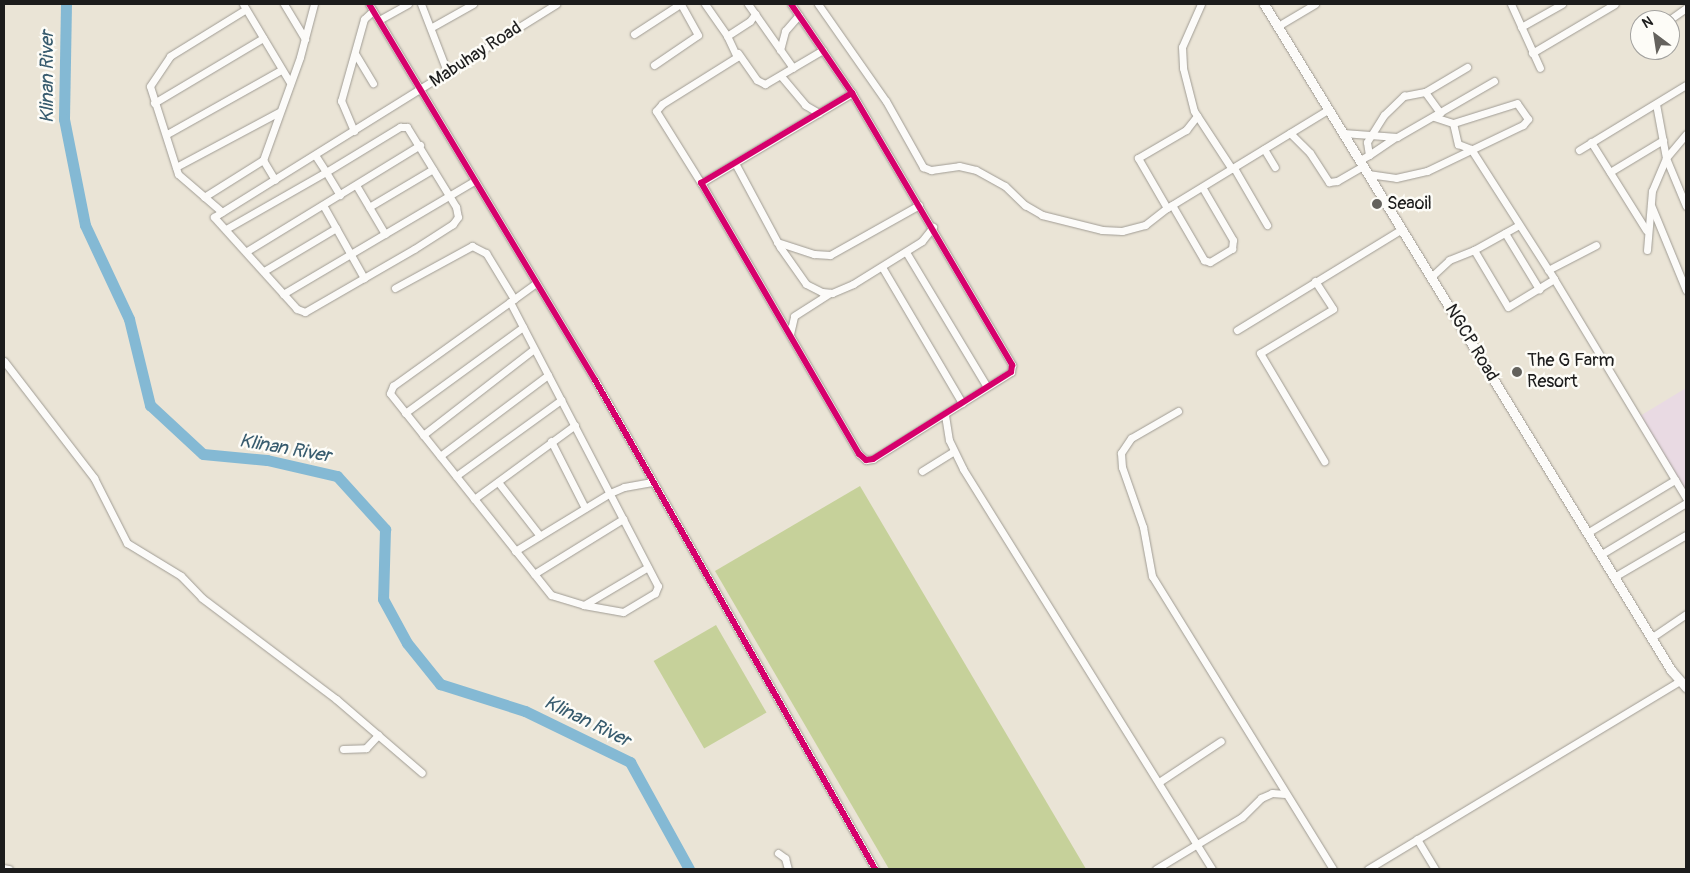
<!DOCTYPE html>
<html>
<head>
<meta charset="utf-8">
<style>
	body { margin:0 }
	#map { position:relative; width:1690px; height:873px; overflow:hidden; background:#eae4d6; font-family:Pangolin,sans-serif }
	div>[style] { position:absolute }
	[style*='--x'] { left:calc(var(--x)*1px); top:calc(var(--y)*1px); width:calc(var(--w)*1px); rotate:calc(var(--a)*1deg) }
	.built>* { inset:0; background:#e9dae3 }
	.green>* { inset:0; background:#c6d19a; transform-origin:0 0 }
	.river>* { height:11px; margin:-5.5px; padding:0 5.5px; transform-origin:5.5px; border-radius:5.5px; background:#84b9d4 }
	.roads { filter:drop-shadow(0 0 1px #a09c94) drop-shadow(0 0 1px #a09c94) }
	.minor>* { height:7px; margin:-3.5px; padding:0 3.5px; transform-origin:3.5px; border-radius:3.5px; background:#fcfbf9 }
	.major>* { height:9px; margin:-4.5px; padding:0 4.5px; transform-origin:4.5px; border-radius:4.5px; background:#fcfbf9 }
	.cycleway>* { height:6px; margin:-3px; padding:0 3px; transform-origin:3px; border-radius:3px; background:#d6006c }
	.dots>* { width:14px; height:14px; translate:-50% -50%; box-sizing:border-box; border:2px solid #fdfcf7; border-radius:50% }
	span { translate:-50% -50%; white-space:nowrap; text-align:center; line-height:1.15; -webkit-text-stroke:5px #fdfcf7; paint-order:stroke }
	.street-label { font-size:18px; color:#1c1c1c }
	.poi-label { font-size:18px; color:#1c1c1c }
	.left { translate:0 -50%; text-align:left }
	.water-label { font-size:19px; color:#375b6e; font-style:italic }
	.frame { position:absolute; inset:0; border:5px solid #1c1c1c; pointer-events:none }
	.north { position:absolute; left:1630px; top:10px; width:50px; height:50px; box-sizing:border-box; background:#fdfcf7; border:1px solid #a3a29f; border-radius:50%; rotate:329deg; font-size:14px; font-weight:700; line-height:20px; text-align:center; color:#1c1c1c }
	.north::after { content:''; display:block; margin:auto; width:18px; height:22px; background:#64625d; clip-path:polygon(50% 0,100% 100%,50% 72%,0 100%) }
</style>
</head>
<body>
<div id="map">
	<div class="built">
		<div style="clip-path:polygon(1686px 388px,1686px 493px,1640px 416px)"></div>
	</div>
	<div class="green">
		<div style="clip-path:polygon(860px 486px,1086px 869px,889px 869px,715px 571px)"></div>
		<div style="left:716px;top:625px;width:101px;height:72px;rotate:60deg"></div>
	</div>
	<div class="river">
		<div style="--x:66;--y:4;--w:115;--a:91"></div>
		<div style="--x:64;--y:119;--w:108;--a:78.8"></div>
		<div style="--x:85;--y:225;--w:104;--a:64.9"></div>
		<div style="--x:129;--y:319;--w:89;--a:76.3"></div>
		<div style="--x:150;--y:405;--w:72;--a:42.8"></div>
		<div style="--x:203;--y:454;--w:64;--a:5.4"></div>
		<div style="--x:267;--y:460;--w:72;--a:12.9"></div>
		<div style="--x:337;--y:476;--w:72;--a:47.8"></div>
		<div style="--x:385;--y:529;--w:70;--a:91.6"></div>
		<div style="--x:383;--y:599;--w:50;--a:61.4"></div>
		<div style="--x:407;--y:643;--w:53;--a:51.2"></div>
		<div style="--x:440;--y:684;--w:89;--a:17.6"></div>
		<div style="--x:525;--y:711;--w:117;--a:25.9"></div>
		<div style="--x:630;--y:762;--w:122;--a:61.1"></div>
	</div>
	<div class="roads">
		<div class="minor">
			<div style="--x:243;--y:4;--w:90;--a:59.1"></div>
			<div style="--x:284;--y:4;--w:41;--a:59"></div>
			<div style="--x:369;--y:4;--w:439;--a:59"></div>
			<div style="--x:595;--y:380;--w:563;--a:60.2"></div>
			<div style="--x:421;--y:4;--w:75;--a:68.9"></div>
			<div style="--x:705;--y:4;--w:39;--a:55"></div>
			<div style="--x:748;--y:4;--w:78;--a:54.9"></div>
			<div style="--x:791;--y:4;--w:108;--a:55.6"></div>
			<div style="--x:852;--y:93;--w:316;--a:59.5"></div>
			<div style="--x:1012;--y:365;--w:7;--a:98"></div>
			<div style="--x:1011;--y:372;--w:163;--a:147.8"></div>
			<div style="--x:873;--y:459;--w:7;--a:172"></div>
			<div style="--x:866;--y:460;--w:9;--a:-139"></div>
			<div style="--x:859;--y:454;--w:314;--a:-120.2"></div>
			<div style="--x:701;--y:183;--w:176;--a:-30.8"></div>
			<div style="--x:818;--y:4;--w:118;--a:55"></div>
			<div style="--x:886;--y:101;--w:76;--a:60.7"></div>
			<div style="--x:923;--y:167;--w:9;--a:21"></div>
			<div style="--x:931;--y:170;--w:28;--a:-8"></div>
			<div style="--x:959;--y:166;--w:17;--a:13"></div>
			<div style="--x:976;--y:170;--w:33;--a:29"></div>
			<div style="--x:1005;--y:186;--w:28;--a:44"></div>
			<div style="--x:1025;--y:205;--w:20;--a:30"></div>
			<div style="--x:1042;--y:215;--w:62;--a:14"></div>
			<div style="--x:1102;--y:230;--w:20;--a:3"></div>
			<div style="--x:1122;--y:231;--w:24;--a:-15"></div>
			<div style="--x:1145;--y:225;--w:28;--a:-38"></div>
			<div style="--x:1167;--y:208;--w:190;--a:-31.4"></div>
			<div style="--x:1201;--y:4;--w:47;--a:113.8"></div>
			<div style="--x:1182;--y:47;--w:21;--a:87"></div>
			<div style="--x:1183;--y:68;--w:44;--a:75.7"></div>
			<div style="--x:1194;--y:111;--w:69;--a:56.8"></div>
			<div style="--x:1511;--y:4;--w:70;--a:65.6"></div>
			<div style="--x:379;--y:20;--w:33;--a:-29"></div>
			<div style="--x:1669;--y:20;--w:21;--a:-35"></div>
			<div style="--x:1278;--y:26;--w:43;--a:-30.7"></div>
			<div style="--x:432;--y:27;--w:47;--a:-29.3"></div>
			<div style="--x:1521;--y:27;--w:47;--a:-29.3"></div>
			<div style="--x:634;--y:34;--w:55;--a:-33.1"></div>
			<div style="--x:780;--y:50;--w:20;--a:-75"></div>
			<div style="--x:785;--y:31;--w:21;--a:-49"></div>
			<div style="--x:738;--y:53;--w:33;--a:55"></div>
			<div style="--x:757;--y:80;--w:9;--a:27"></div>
			<div style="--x:765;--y:84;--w:67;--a:-30.4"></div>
			<div style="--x:1532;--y:53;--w:96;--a:-30.6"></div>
			<div style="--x:356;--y:55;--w:33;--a:59"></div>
			<div style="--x:654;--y:65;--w:53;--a:-34.3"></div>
			<div style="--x:698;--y:35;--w:35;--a:-119"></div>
			<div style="--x:781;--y:76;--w:38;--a:50"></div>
			<div style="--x:805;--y:105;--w:16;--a:30"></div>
			<div style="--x:1425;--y:92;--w:49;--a:-30.8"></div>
			<div style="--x:154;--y:103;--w:127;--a:-30.8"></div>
			<div style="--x:1656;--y:104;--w:55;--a:79.5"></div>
			<div style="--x:1666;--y:158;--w:52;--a:67.4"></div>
			<div style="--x:1434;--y:117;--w:20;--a:18"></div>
			<div style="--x:1453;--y:123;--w:22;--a:77"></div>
			<div style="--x:1458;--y:144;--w:14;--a:21"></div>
			<div style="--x:1471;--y:149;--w:154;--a:57.4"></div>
			<div style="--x:1554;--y:279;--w:256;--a:58.9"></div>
			<div style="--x:354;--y:131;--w:33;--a:-113"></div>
			<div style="--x:341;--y:101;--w:85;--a:-74.3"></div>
			<div style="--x:364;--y:19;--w:12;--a:-42"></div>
			<div style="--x:1290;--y:133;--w:28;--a:45"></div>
			<div style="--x:1310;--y:153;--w:35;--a:57"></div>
			<div style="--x:1329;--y:182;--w:8;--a:-7"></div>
			<div style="--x:1337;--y:181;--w:30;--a:-30"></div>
			<div style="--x:1343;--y:133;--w:54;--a:4.2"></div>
			<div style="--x:1397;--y:137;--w:112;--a:-30"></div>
			<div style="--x:167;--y:134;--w:131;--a:-29.3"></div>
			<div style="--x:1591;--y:142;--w:104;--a:58"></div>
			<div style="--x:1264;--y:149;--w:21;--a:59"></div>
			<div style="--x:1579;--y:150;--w:125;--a:-31.3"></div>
			<div style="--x:315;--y:155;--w:20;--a:57"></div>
			<div style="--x:326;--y:172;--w:87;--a:-31.3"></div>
			<div style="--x:400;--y:127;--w:7;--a:0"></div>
			<div style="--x:407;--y:127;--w:94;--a:58.5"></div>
			<div style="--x:456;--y:207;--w:10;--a:79"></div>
			<div style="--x:458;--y:217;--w:9;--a:126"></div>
			<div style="--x:453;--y:224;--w:46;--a:147.3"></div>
			<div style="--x:414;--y:249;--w:126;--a:150"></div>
			<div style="--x:305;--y:312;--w:9;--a:-159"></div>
			<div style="--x:297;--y:309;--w:124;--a:-132.1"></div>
			<div style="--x:214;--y:217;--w:403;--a:-31.9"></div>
			<div style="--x:1369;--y:155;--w:32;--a:-34"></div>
			<div style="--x:263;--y:160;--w:23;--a:59"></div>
			<div style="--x:1360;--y:160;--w:10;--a:-29"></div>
			<div style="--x:1369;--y:155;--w:13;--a:-99"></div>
			<div style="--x:1367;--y:142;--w:32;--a:-58"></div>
			<div style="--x:1384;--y:115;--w:28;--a:-44"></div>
			<div style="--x:1404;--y:96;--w:21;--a:-11"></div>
			<div style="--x:1425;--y:92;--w:26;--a:54"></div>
			<div style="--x:735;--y:163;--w:95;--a:61.8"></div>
			<div style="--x:780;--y:247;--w:45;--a:54.9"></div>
			<div style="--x:806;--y:284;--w:18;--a:27"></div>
			<div style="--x:822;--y:292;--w:10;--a:6"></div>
			<div style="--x:832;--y:293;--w:23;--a:-23"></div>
			<div style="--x:853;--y:284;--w:81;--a:-31.9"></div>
			<div style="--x:922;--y:241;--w:18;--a:-52"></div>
			<div style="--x:176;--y:167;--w:117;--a:-28.1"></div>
			<div style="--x:1234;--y:168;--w:66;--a:59.9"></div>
			<div style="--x:1610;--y:172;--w:62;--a:-31.1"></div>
			<div style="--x:1368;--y:174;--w:28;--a:8"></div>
			<div style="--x:1396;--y:178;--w:32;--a:-13"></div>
			<div style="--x:1427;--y:171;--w:106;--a:-25.6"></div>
			<div style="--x:1523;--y:125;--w:8;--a:-50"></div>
			<div style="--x:1528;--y:119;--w:19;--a:-125"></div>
			<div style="--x:1517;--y:103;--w:67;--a:162.6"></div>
			<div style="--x:701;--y:183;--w:85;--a:-122"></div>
			<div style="--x:656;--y:111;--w:9;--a:-49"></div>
			<div style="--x:662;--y:104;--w:89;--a:-32.1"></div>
			<div style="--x:737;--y:57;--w:23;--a:-115"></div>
			<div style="--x:727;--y:36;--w:27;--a:-33"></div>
			<div style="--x:750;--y:21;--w:9;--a:-54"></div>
			<div style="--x:356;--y:185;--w:57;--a:59.4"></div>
			<div style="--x:204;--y:197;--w:70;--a:-32.1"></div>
			<div style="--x:263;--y:160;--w:109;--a:-70.2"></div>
			<div style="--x:300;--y:57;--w:55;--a:-75.2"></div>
			<div style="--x:323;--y:205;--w:84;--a:60.7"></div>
			<div style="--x:1172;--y:205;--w:64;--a:59.8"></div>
			<div style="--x:1204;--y:260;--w:6;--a:18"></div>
			<div style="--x:1210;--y:262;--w:26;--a:-31"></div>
			<div style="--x:1232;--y:249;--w:9;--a:-84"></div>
			<div style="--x:1233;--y:240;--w:61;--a:-120.3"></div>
			<div style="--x:1651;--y:205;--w:92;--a:67.6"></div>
			<div style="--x:369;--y:207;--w:74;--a:-30.7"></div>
			<div style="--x:1167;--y:208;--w:58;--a:-120.1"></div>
			<div style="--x:1138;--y:158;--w:56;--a:-30.3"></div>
			<div style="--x:1186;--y:130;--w:18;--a:-52"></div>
			<div style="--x:222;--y:212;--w:58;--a:-139.2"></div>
			<div style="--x:178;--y:174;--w:92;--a:-107.7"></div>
			<div style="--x:150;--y:86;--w:36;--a:-56"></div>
			<div style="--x:170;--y:56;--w:89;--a:-31.7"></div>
			<div style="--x:226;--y:229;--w:115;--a:-29.7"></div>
			<div style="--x:326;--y:172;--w:27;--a:59"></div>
			<div style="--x:1505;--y:233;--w:66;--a:58.7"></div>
			<div style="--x:777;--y:242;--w:39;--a:18"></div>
			<div style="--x:814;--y:254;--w:16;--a:4"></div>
			<div style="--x:830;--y:255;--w:102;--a:-29.3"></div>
			<div style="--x:1474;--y:250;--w:66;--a:59.2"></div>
			<div style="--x:1508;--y:307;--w:54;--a:-31.3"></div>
			<div style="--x:1647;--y:250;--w:59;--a:-85.2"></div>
			<div style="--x:1652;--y:191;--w:36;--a:-67"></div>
			<div style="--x:1666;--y:158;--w:31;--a:-50"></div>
			<div style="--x:247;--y:251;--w:203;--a:-31.5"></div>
			<div style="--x:906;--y:252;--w:157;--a:59"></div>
			<div style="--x:882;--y:267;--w:158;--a:59.5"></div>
			<div style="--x:1548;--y:270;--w:54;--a:-27.5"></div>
			<div style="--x:264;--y:271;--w:84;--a:-30.8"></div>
			<div style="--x:1431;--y:277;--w:25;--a:-43"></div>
			<div style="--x:1449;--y:260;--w:27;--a:-22"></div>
			<div style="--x:1474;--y:250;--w:51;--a:-29.1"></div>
			<div style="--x:1315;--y:281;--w:33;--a:57"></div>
			<div style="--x:1333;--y:309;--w:85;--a:148.9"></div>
			<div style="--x:1260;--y:353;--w:126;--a:59.3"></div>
			<div style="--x:395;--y:288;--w:88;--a:-28.6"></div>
			<div style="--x:472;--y:246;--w:16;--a:27"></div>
			<div style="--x:486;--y:253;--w:54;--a:58.7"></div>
			<div style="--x:283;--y:294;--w:222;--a:-30.6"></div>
			<div style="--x:510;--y:302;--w:320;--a:62.5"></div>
			<div style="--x:658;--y:586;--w:8;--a:113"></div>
			<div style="--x:655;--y:593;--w:37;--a:149"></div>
			<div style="--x:623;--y:612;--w:40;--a:-170"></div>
			<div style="--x:584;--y:605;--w:34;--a:-163"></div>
			<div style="--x:551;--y:595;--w:258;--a:-128.6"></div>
			<div style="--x:390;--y:393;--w:8;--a:-67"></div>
			<div style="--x:393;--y:386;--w:144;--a:-35.7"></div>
			<div style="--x:510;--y:302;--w:31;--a:-36"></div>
			<div style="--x:1237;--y:330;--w:193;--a:-31.5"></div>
			<div style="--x:790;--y:334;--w:18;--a:-77"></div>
			<div style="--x:794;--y:316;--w:43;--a:-32.6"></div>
			<div style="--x:4;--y:361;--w:148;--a:52.4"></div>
			<div style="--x:94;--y:478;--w:73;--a:63.1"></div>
			<div style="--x:127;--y:543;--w:63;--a:31.4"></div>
			<div style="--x:181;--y:576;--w:30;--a:46"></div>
			<div style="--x:202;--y:598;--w:168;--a:37"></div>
			<div style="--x:336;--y:699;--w:113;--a:40.7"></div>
			<div style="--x:1178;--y:411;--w:54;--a:150.1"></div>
			<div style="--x:1131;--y:438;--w:18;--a:124"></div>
			<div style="--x:1121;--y:453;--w:14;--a:86"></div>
			<div style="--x:1122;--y:467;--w:64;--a:70.7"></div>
			<div style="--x:1143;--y:527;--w:50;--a:79.6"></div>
			<div style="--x:1152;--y:576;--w:344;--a:58.3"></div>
			<div style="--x:405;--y:413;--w:146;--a:-36.1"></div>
			<div style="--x:945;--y:415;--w:25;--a:81"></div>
			<div style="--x:949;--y:440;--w:32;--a:64"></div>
			<div style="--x:963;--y:469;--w:471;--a:58.1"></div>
			<div style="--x:423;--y:435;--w:140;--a:-37.8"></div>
			<div style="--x:551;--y:441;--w:75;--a:63.1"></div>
			<div style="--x:440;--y:456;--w:135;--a:-36.9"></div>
			<div style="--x:922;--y:471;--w:36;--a:-32"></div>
			<div style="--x:456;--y:476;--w:130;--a:-35.9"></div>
			<div style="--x:498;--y:482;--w:68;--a:52.1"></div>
			<div style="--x:474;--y:499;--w:125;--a:-36.2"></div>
			<div style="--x:1587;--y:533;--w:103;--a:-31.1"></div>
			<div style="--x:515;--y:551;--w:111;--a:-31.4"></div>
			<div style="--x:610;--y:493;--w:15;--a:-23"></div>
			<div style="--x:624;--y:487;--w:27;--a:-10"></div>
			<div style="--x:1600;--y:555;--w:100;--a:-31.2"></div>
			<div style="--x:534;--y:574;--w:105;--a:-31.7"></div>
			<div style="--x:1614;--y:577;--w:83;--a:-30.3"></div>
			<div style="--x:584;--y:605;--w:74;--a:-30.7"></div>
			<div style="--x:1651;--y:638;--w:42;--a:-34.4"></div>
			<div style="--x:343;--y:749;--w:23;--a:-2"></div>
			<div style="--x:366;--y:748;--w:18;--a:-47"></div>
			<div style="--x:1159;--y:782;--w:74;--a:-33.5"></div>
			<div style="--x:1417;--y:839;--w:35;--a:59"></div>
			<div style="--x:778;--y:853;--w:9;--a:36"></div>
			<div style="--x:785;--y:858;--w:11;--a:75"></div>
			<div style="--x:4;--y:868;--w:5;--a:11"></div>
			<div style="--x:1156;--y:869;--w:100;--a:-31.2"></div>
			<div style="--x:1242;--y:817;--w:27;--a:-45"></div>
			<div style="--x:1261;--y:798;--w:12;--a:-24"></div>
			<div style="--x:1272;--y:793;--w:13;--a:4"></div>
			<div style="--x:1368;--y:869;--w:364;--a:-31.1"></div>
		</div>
		<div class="major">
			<div style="--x:1264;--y:4;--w:781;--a:58.57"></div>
			<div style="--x:1671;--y:670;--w:23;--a:49"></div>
		</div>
	</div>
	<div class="cycleway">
		<div style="--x:369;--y:4;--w:439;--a:59"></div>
		<div style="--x:595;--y:380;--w:563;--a:60.2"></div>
		<div style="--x:791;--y:4;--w:108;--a:55.6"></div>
		<div style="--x:852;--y:93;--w:316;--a:59.5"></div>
		<div style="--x:1012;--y:365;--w:7;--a:98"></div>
		<div style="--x:1011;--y:372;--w:163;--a:147.8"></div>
		<div style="--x:873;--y:459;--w:7;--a:172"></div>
		<div style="--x:866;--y:460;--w:9;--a:-139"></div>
		<div style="--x:859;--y:454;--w:314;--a:-120.2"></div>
		<div style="--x:701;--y:183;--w:176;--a:-30.8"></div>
	</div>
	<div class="dots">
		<div style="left:1377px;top:204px;background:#64625d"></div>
		<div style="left:1517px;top:372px;background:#64625d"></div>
	</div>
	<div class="street-label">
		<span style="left:476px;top:55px;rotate:-33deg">Mabuhay Road</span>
		<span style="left:1471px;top:343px;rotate:59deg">NGCP Road</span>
	</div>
	<div class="poi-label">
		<span class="left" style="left:1387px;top:204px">Seaoil</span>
		<span class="left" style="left:1527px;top:372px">The G Farm<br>Resort</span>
	</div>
	<div class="water-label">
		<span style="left:48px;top:77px;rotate:-90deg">Klinan River</span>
		<span style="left:285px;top:449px;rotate:10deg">Klinan River</span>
		<span style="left:587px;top:722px;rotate:26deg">Klinan River</span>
	</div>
	<div class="frame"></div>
	<div class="north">N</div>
</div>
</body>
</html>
